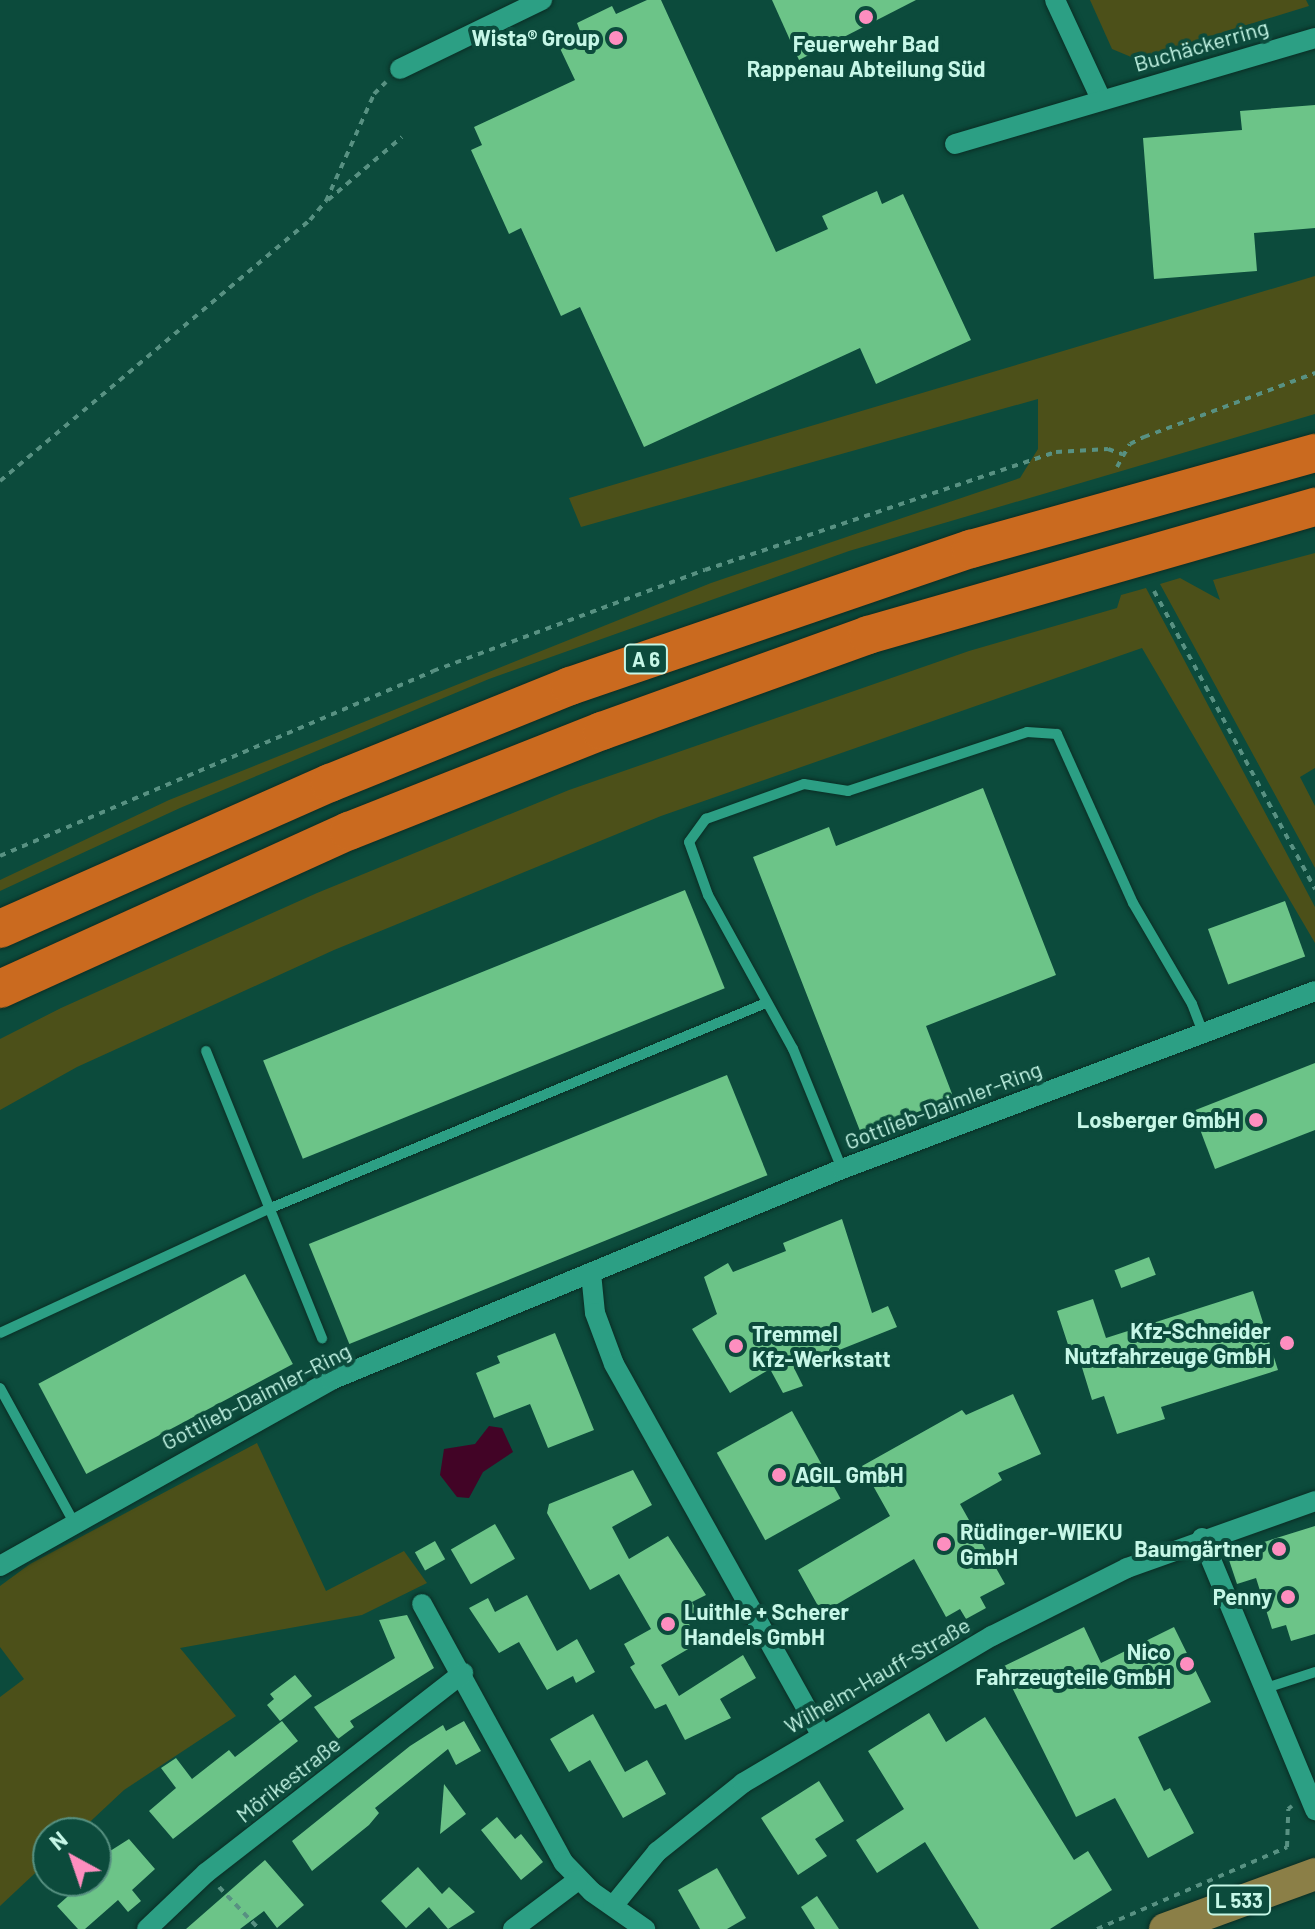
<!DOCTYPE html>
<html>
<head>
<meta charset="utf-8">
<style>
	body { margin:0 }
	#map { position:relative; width:1315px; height:1929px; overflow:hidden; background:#0c4b3c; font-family:Barlow,sans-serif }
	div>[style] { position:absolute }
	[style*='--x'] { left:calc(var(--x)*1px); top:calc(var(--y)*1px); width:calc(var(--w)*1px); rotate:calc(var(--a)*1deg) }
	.green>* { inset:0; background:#4c5019 }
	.water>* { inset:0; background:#420426 }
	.building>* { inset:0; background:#6cc488; transform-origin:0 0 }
	.path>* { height:4px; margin-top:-2px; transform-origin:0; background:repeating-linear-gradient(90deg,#589182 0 6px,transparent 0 12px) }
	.roads { filter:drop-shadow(0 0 2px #0a2d24) drop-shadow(0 0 2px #0a2d24) }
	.lane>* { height:10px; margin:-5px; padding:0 5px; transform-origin:5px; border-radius:5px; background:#2c9f84 }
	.street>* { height:20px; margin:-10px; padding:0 10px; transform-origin:10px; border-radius:10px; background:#2c9f84 }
	.primary>* { height:32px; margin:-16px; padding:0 16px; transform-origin:16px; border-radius:16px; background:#8b7f47 }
	.highway>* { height:38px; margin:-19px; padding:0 19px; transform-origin:19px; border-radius:19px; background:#ca6a1f }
	.dots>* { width:22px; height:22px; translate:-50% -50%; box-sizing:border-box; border:4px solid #0c4b3c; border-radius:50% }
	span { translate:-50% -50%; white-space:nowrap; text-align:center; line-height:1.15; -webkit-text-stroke:8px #0c4b3c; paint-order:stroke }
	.shield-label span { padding:2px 6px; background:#0c4b3c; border:2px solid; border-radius:6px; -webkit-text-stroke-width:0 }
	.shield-label { font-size:20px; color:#c6f7e7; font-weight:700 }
	.poi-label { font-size:22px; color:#c6f7e7; font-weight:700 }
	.right { translate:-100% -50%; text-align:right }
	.left { translate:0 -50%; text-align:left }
	.street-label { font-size:22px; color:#c6f7e7 }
	.north { position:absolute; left:32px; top:1817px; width:80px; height:80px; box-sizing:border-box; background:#0c4b3c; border:2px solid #569080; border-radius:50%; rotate:320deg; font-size:22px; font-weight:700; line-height:32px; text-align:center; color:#c6f7e7 }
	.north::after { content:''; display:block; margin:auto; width:28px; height:36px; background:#fd8ebf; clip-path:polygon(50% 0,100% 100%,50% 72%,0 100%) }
</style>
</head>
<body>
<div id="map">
	<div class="green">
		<div style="clip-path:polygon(1090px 0,1306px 0,1309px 6px,1136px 59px,1112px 49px)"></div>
		<div style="clip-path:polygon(1315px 276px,1315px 414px,849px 551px,489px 679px,180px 808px,0 891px,0 880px,169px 800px,711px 583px,1020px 478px,1038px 449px,1038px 399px,581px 527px,569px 498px)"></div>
		<div style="clip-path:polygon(1315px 553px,1315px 768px,1300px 777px,1315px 806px,1315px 868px,1160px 584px,1180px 578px,1220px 600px,1213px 580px)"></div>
		<div style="clip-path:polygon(1146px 588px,1315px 907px,1315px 943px,1142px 648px,661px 816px,334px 950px,77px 1067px,0 1110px,0 1039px,61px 1008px,317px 893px,569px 790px,969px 651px,1117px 608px,1121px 595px)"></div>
		<div style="clip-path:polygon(257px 1443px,326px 1591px,404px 1551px,427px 1583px,362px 1615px,180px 1648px,236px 1716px,124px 1790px,78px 1833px,48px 1833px,48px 1861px,0 1906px,0 1697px,24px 1679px,0 1647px,0 1586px,30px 1564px)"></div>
	</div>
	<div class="water">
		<div style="clip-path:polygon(489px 1426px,502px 1428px,513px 1452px,483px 1472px,469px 1498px,457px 1497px,440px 1475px,444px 1449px,475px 1444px)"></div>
	</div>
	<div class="building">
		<div style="clip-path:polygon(647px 0,661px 0,776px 252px,828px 229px,822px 216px,877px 191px,882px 204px,903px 194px,971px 340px,876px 384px,860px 348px,644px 447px,580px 307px,561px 316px,521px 228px,509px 234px,471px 150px,482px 145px,474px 127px,575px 80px,557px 42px,580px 31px,577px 23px,612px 6px,616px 14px)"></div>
		<div style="clip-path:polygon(772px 0,916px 0,799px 60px)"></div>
		<div style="clip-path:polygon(1315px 105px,1315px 228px,1254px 233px,1257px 271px,1154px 279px,1143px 138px,1242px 130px,1240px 111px)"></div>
		<div style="clip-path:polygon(983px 788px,1056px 975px,926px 1026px,954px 1099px,862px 1136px,753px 857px,829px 827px,836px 846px)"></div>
		<div style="left:685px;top:890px;width:106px;height:455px;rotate:68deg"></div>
		<div style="left:1285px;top:901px;width:59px;height:82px;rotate:70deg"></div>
		<div style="clip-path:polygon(1315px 1063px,1315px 1130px,1215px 1169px,1193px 1111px)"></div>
		<div style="left:727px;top:1075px;width:108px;height:451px;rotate:68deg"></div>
		<div style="clip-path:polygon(842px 1219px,872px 1313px,888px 1306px,897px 1327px,794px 1368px,803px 1386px,783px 1393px,770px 1369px,730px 1393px,692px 1329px,717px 1314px,704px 1277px,728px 1263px,733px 1272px,786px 1251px,783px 1243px)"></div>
		<div style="left:1149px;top:1257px;width:19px;height:37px;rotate:69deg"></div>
		<div style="left:245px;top:1274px;width:102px;height:234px;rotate:62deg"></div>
		<div style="clip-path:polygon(1253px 1291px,1278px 1370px,1161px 1407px,1165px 1419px,1117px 1434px,1104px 1396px,1092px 1400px,1080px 1361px,1074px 1363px,1057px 1311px,1093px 1299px,1106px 1338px)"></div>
		<div style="clip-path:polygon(555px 1333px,594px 1430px,548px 1448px,530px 1404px,494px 1418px,476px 1373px,500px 1363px,497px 1356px)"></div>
		<div style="clip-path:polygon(1013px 1394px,1041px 1454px,998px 1473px,1002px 1480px,960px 1504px,1005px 1584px,980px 1597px,986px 1608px,966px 1619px,960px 1609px,946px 1617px,914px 1559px,822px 1613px,798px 1570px,890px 1516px,862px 1466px,962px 1410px,966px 1415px)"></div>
		<div style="left:792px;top:1411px;width:100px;height:86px;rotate:61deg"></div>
		<div style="clip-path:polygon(633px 1470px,652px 1505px,612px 1527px,629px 1559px,668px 1536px,706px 1595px,692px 1602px,698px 1613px,686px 1619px,700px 1642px,661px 1665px,679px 1696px,743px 1655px,756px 1678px,720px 1699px,731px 1718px,685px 1740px,666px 1704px,655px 1709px,630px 1667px,635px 1664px,624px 1644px,651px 1629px,619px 1574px,590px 1590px,547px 1513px,549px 1504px)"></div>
		<div style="left:495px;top:1524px;width:40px;height:51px;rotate:60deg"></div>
		<div style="clip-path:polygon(1315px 1526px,1315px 1634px,1291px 1641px,1286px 1625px,1272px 1629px,1256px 1578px,1237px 1584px,1229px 1560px,1234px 1559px,1232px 1552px)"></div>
		<div style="left:435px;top:1541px;width:21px;height:23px;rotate:61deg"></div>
		<div style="clip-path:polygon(527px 1595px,557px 1651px,577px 1639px,595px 1672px,576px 1683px,573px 1676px,547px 1690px,519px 1642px,499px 1653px,469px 1608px,488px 1598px,495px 1612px)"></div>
		<div style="clip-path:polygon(407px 1615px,434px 1668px,350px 1721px,354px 1727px,338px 1739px,314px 1707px,395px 1658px,379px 1620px)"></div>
		<div style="clip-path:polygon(1084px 1627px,1101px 1663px,1174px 1627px,1211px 1702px,1138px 1737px,1164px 1791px,1170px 1788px,1194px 1833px,1148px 1858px,1115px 1798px,1076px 1817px,1002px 1667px)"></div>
		<div style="clip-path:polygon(295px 1675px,312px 1696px,280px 1721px,267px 1705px,274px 1699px,270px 1694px)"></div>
		<div style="clip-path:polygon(929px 1713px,946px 1742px,985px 1717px,1074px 1860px,1088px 1851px,1112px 1890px,1050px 1929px,979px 1929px,925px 1842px,877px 1873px,856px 1840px,904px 1809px,868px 1751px)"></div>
		<div style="clip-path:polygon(593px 1714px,625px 1772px,647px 1760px,666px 1794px,623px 1818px,590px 1760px,569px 1772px,550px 1739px)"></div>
		<div style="clip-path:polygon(282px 1721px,298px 1741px,173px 1839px,149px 1811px,176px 1788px,161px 1768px,176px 1758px,192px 1779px,229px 1750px,235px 1757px)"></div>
		<div style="clip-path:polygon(464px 1721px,481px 1751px,456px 1765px,448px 1749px,375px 1808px,379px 1813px,369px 1825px,312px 1871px,292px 1841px,410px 1746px,443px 1725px,446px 1731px)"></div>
		<div style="clip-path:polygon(819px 1781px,844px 1821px,815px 1839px,827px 1856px,798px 1875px,761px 1818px)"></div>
		<div style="clip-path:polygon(444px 1784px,466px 1814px,440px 1834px)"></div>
		<div style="clip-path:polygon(497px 1817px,515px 1839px,521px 1834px,543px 1862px,521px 1880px,481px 1830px)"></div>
		<div style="clip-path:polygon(129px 1839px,155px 1869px,132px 1890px,141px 1901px,128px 1912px,118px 1900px,85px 1929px,78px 1929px,57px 1906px,85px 1881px,96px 1881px,96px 1860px)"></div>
		<div style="clip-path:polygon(265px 1860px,304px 1905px,277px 1928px,264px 1911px,240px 1929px,186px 1929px)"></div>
		<div style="clip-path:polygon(418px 1867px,442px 1894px,449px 1887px,475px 1912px,448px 1929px,429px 1907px,406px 1928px,381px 1901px)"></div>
		<div style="clip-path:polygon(717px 1868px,746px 1918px,727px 1929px,700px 1929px,678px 1890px)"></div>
		<div style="clip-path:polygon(817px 1896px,839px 1929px,815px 1929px,801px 1907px)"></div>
	</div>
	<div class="path">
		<div style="--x:328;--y:200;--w:97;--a:-40.4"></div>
		<div style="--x:1117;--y:467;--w:26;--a:-61"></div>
		<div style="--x:1130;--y:444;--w:16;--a:-27"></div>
		<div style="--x:1144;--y:437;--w:183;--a:-20.5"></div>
		<div style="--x:0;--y:481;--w:405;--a:-40.1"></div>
		<div style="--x:310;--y:220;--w:25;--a:-50"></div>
		<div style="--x:326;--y:201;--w:117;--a:-65.8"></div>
		<div style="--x:374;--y:94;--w:17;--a:-45"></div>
		<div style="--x:1154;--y:591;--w:339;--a:61.6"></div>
		<div style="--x:0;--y:856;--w:471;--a:-23.1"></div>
		<div style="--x:433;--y:671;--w:290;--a:-20.4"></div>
		<div style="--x:705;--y:570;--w:370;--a:-18.6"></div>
		<div style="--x:1056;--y:452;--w:52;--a:-3.3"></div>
		<div style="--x:1108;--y:449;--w:15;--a:20"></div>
		<div style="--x:219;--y:1887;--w:58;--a:46.4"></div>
		<div style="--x:1097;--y:1929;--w:207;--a:-23.3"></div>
		<div style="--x:1287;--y:1847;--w:38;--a:-88"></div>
		<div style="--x:1288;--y:1809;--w:5;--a:-37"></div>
	</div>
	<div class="roads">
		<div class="lane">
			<div style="--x:206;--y:1051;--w:310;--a:68"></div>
			<div style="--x:842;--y:1169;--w:130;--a:-112.2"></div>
			<div style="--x:793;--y:1049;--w:176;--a:-118.9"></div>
			<div style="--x:708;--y:895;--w:56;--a:-109.7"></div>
			<div style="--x:689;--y:842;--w:29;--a:-54"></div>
			<div style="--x:706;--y:819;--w:104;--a:-19.7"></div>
			<div style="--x:804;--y:784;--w:45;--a:9"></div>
			<div style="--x:848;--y:791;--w:188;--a:-18.2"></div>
			<div style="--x:1027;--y:732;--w:30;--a:4"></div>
			<div style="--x:1057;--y:734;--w:185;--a:65.8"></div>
			<div style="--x:1133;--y:903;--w:117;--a:59.7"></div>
			<div style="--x:1192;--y:1004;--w:31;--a:69"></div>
			<div style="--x:0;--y:1333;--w:293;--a:-24.8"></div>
			<div style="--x:266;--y:1210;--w:541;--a:-22.49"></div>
			<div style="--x:0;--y:1388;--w:152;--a:61.2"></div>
			<div style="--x:1263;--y:1689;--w:55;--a:-18.1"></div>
		</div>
		<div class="street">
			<div style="--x:1055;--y:0;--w:109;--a:65.1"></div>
			<div style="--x:400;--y:69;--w:158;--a:-25.9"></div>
			<div style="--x:955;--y:144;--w:375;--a:-16.4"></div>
			<div style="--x:591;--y:1273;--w:40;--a:84.3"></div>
			<div style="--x:595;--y:1313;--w:54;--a:69.6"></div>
			<div style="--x:614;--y:1364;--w:425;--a:60.8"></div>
			<div style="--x:1202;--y:1538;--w:295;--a:67.4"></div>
			<div style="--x:0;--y:1566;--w:380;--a:-29.3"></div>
			<div style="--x:331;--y:1380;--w:553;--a:-22.44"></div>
			<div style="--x:842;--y:1169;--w:505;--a:-20.62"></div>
			<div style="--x:422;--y:1604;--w:295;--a:61.3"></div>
			<div style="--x:564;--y:1863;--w:40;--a:46"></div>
			<div style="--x:592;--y:1892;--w:65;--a:34.9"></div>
			<div style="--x:613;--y:1906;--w:70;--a:-50.8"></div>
			<div style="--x:657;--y:1852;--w:110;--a:-38.7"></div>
			<div style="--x:743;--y:1783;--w:289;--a:-30.6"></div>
			<div style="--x:992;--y:1636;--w:151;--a:-26.7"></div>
			<div style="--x:1127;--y:1568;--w:200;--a:-19.6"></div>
			<div style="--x:147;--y:1929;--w:81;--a:-43.5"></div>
			<div style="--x:206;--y:1873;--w:326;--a:-37.9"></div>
			<div style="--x:513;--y:1929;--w:81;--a:-37"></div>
		</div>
		<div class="primary">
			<div style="--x:1165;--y:1929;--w:160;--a:-20.1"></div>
		</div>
		<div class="highway">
			<div style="--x:0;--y:929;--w:361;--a:-23.9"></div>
			<div style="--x:330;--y:783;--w:259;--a:-22"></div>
			<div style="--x:570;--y:686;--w:424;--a:-18.9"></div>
			<div style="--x:971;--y:549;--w:357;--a:-15.6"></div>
			<div style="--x:0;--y:989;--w:383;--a:-24.4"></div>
			<div style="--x:349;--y:831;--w:272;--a:-21.6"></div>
			<div style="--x:602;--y:731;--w:283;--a:-19.8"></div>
			<div style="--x:868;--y:635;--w:465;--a:-16"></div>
		</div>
	</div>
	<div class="dots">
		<div style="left:866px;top:17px;background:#fd8ebf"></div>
		<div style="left:616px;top:38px;background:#fd8ebf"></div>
		<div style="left:1256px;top:1120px;background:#fd8ebf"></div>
		<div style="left:1287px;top:1343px;background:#fd8ebf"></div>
		<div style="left:736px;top:1346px;background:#fd8ebf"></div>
		<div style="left:779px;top:1475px;background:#fd8ebf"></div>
		<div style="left:944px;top:1544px;background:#fd8ebf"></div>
		<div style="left:1279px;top:1549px;background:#fd8ebf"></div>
		<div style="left:1288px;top:1597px;background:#fd8ebf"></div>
		<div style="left:668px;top:1624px;background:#fd8ebf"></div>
		<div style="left:1187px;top:1664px;background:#fd8ebf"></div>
	</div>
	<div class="shield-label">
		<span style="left:646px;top:659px">A 6</span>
		<span style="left:1239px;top:1900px">L 533</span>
	</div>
	<div class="poi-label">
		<span class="right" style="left:600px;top:38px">Wista® Group</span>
		<span style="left:866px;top:56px">Feuerwehr Bad<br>Rappenau Abteilung Süd</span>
		<span class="right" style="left:1240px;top:1120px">Losberger GmbH</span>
		<span class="right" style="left:1271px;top:1343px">Kfz-Schneider<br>Nutzfahrzeuge GmbH</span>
		<span class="left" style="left:752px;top:1346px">Tremmel<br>Kfz-Werkstatt</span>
		<span class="left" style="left:795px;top:1475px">AGIL GmbH</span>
		<span class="left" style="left:960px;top:1544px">Rüdinger-WIEKU<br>GmbH</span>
		<span class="right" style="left:1263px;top:1549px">Baumgärtner</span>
		<span class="right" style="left:1272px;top:1597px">Penny</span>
		<span class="left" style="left:684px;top:1624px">Luithle + Scherer<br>Handels GmbH</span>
		<span class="right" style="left:1171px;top:1664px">Nico<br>Fahrzeugteile GmbH</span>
	</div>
	<div class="street-label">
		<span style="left:1201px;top:45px;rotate:-16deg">Buchäckerring</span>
		<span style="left:943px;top:1105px;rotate:-21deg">Gottlieb-Daimler-Ring</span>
		<span style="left:256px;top:1396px;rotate:-27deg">Gottlieb-Daimler-Ring</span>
		<span style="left:877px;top:1675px;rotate:-30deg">Wilhelm-Hauff-Straße</span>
		<span style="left:288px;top:1779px;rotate:-38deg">Mörikestraße</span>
	</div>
	<div class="north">N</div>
</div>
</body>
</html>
